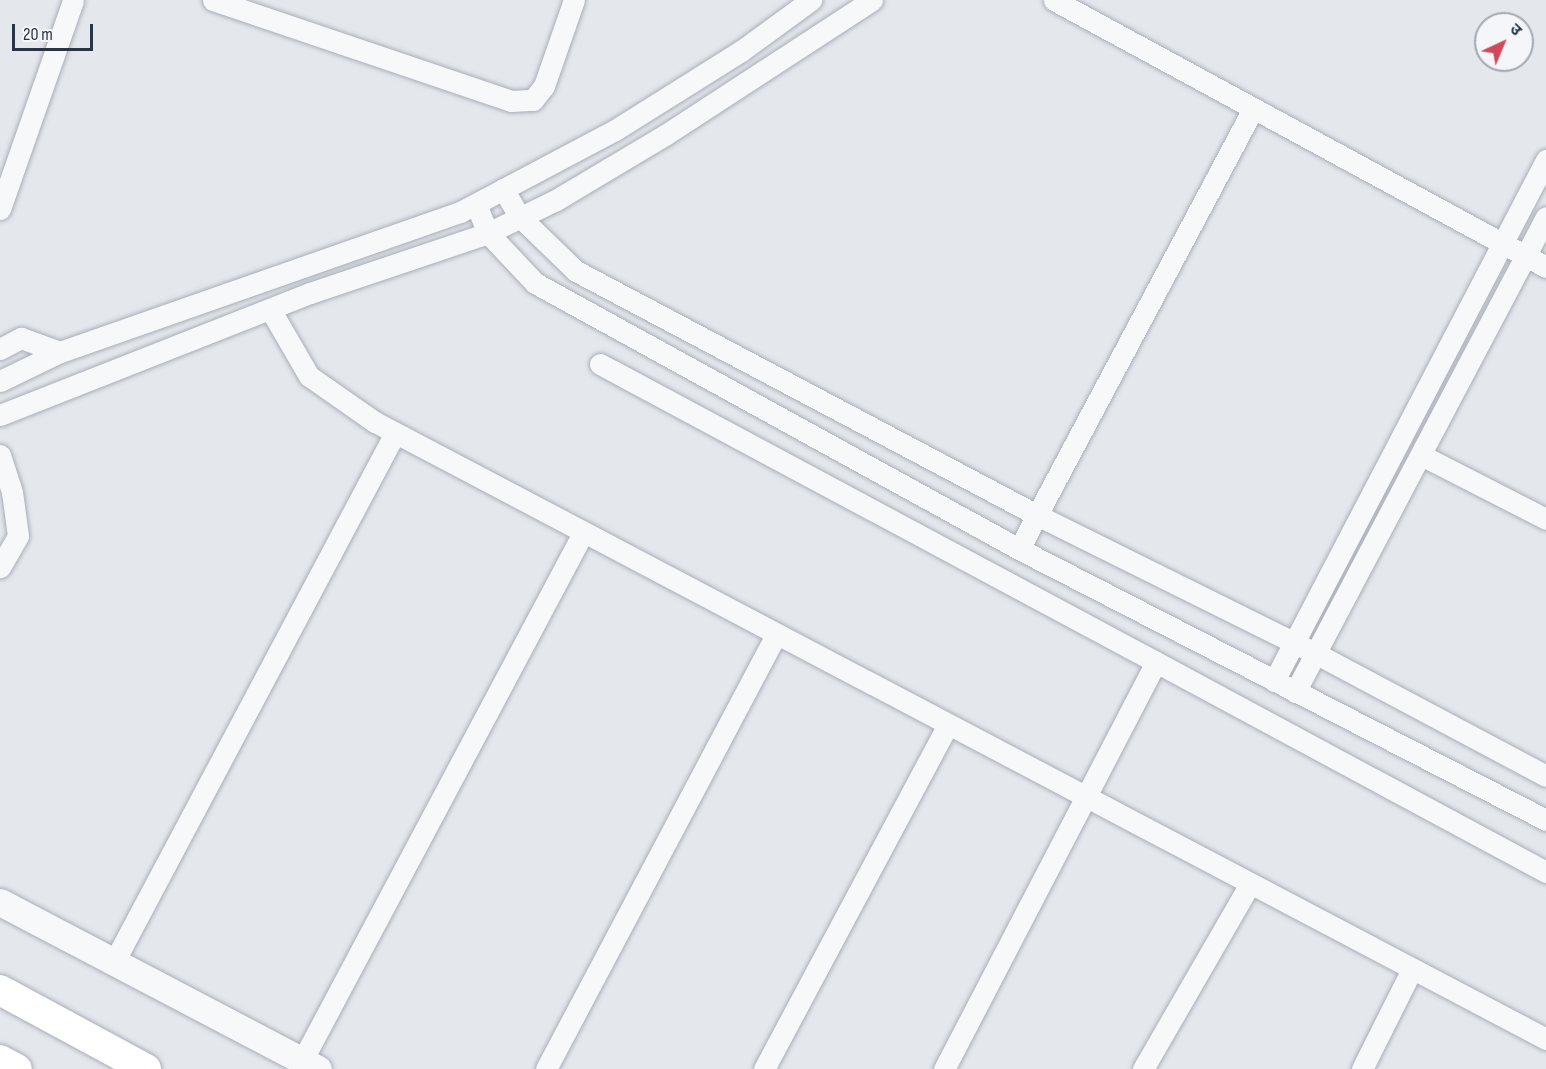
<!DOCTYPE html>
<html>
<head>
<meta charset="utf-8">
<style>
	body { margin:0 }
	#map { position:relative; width:1546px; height:1069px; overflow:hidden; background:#e4e7ec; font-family:"Sofia Sans Condensed","Noto Sans Devanagari",sans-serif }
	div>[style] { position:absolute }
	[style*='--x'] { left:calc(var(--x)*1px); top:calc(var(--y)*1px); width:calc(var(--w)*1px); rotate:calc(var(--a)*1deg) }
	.roads { filter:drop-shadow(0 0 2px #a9aeb7) drop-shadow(0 0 2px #a9aeb7) }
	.minor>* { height:21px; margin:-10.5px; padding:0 10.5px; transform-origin:10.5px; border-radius:10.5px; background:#f7f8fa }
	.tertiary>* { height:27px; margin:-13.5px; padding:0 13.5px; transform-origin:13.5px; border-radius:13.5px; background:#f7f8fa }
	.secondary>* { height:30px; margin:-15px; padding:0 15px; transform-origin:15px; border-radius:15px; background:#fff }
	span { translate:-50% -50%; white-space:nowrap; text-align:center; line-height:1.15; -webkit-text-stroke:5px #f4f6f9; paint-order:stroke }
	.north { position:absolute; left:1474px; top:12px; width:60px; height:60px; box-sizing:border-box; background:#f4f6f9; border:2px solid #a4a8b1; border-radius:50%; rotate:44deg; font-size:16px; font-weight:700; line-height:24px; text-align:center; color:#2b3445 }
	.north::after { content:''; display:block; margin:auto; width:21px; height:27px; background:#d1495b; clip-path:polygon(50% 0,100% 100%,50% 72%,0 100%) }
	.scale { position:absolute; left:12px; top:24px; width:81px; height:27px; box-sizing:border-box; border:3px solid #2b3445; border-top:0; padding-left:8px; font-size:18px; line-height:21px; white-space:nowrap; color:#2b3445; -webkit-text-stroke:4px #f4f6f9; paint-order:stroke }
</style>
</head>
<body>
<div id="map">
	<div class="roads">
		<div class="minor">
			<div style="--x:213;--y:0;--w:315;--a:18.7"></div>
			<div style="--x:511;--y:101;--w:22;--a:-3"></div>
			<div style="--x:533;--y:100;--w:18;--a:-52"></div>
			<div style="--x:544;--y:86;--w:91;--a:-70.8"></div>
			<div style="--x:1054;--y:0;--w:560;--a:28.49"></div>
			<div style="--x:503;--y:189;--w:33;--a:59"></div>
			<div style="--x:520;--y:217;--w:78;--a:44"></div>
			<div style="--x:576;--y:271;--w:519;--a:27.9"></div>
			<div style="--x:1035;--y:514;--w:310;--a:26.4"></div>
			<div style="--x:1313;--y:652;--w:264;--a:28"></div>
			<div style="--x:476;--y:204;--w:31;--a:68"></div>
			<div style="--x:488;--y:233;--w:69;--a:46.8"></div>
			<div style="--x:535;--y:283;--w:552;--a:28.79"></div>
			<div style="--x:1019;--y:549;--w:593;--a:27.21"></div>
			<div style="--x:0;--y:209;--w:221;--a:-70.7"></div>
			<div style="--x:270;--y:309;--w:78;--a:59.8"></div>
			<div style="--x:309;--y:376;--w:80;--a:34.9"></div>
			<div style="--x:375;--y:422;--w:1324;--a:27.78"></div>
			<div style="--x:0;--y:349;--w:24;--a:-28"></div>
			<div style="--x:21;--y:338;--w:41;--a:19.7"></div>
			<div style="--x:600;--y:364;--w:631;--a:28.19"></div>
			<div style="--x:1156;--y:662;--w:459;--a:117.5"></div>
			<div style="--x:0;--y:381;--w:67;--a:-25.8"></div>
			<div style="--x:60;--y:352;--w:424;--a:-19.3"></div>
			<div style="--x:460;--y:212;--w:175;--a:-27.9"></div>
			<div style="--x:615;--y:130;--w:149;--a:-32.1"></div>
			<div style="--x:741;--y:51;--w:87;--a:-36.1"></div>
			<div style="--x:0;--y:415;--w:333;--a:-21.5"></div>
			<div style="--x:310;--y:293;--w:188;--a:-18.6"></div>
			<div style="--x:488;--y:233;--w:76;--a:-25.9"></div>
			<div style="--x:556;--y:200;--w:127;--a:-30.8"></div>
			<div style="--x:665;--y:135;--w:247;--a:-33.1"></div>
			<div style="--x:0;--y:455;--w:39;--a:72"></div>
			<div style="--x:12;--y:492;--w:44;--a:82.2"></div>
			<div style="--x:18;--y:536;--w:36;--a:120"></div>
			<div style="--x:1421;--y:455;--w:140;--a:27.1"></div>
			<div style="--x:1019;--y:549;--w:499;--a:-62"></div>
			<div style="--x:1156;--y:662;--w:443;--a:28.3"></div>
			<div style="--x:1274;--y:681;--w:588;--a:-62.43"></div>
			<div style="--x:1295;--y:692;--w:537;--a:-62.15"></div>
			<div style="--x:114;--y:962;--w:599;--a:-62.02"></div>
			<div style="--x:302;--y:1061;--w:598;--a:-61.98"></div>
			<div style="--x:546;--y:1069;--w:491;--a:-62.1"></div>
			<div style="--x:764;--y:1069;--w:389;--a:-61.9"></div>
			<div style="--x:1143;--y:1069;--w:214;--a:-60"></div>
			<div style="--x:1362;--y:1069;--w:112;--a:-63.4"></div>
		</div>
		<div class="tertiary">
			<div style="--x:0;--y:902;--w:359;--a:27.7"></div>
		</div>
		<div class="secondary">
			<div style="--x:0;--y:990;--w:166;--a:28.4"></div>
			<div style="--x:0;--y:1060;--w:19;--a:28"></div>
		</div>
	</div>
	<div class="north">उ</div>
	<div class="scale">20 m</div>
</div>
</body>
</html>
